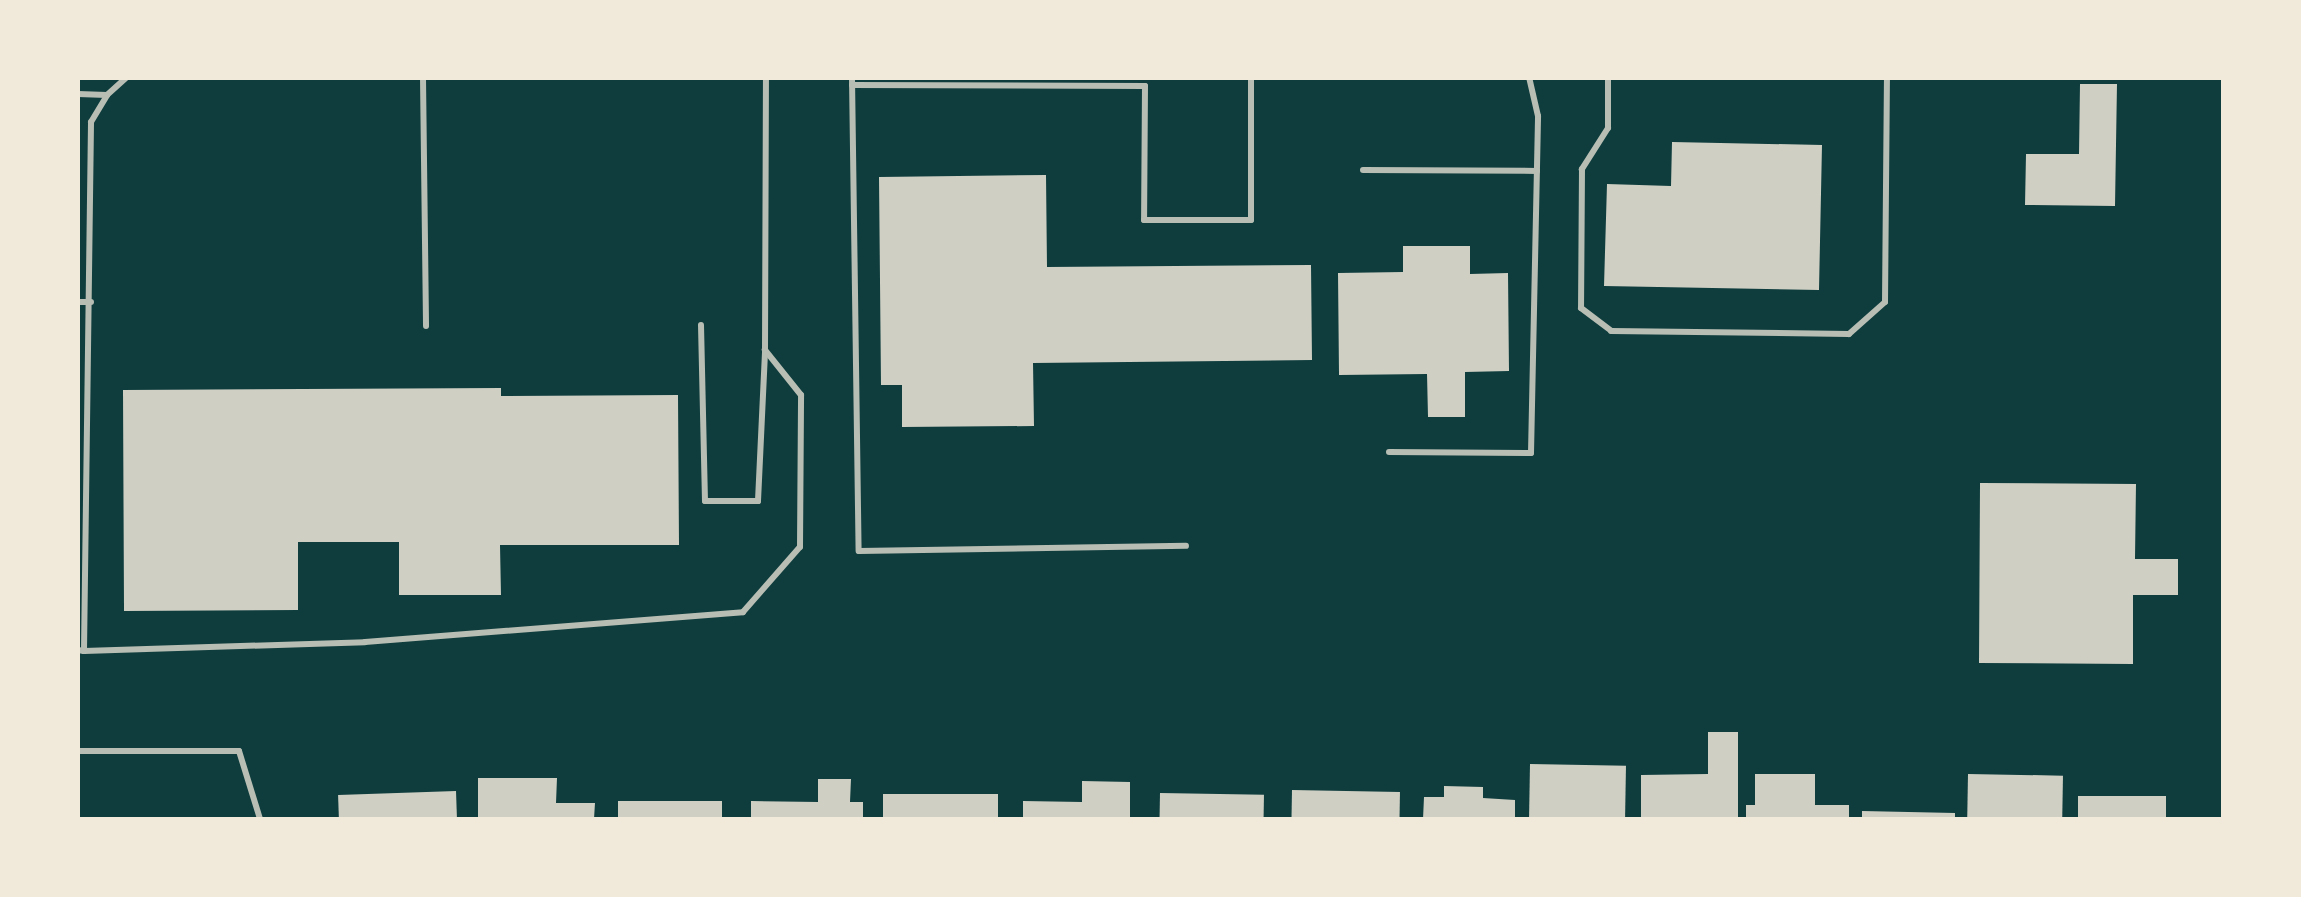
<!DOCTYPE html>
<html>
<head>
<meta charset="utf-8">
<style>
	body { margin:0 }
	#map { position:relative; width:2301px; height:897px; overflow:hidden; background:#0f3d3e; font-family:"Open Sans",sans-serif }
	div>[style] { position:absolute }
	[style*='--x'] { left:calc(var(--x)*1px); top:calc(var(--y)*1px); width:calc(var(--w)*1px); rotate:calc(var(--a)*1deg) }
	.building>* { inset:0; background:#cfcfc3; transform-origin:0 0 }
	.service>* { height:6px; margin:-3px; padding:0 3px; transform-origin:3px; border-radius:3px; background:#b8beb3 }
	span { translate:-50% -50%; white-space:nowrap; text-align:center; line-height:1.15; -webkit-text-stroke:6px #f1e9da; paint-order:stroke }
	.frame { position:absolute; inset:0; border:80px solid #f1e9da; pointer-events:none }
</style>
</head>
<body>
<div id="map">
	<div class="building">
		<div style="clip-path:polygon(2080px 84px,2117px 84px,2115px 206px,2025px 205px,2026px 154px,2079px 154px)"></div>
		<div style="clip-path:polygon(1672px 142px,1822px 145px,1819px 290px,1604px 286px,1607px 184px,1671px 186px)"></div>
		<div style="clip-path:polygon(1046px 175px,1047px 267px,1311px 265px,1312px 360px,1033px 363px,1034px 426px,902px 427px,902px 385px,881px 385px,879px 177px)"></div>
		<div style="clip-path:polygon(1403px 246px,1470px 246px,1470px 274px,1508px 273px,1509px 371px,1465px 372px,1465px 417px,1428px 417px,1427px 374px,1339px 375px,1338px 273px,1403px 272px)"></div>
		<div style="clip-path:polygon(501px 388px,501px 396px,678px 395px,679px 545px,500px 545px,501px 595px,399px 595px,399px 542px,298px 542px,298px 610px,124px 611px,123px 390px)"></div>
		<div style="clip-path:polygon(1980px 483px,2136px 484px,2135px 559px,2178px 559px,2178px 595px,2133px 595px,2133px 664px,1979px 663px)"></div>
		<div style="clip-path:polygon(1708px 732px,1738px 732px,1738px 819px,1641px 819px,1641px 775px,1708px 774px)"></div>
		<div style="left:1530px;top:764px;width:96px;height:55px;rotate:1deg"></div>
		<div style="clip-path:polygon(1755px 774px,1815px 774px,1815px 805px,1849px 805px,1849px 819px,1746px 819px,1746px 805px,1755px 805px)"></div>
		<div style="left:1968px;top:774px;width:95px;height:45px;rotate:1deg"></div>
		<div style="clip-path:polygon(478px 778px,557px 778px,556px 803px,595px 803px,594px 819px,478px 819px)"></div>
		<div style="clip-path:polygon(818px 779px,851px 779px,850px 802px,863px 802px,863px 819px,751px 819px,751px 801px,818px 802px)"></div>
		<div style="clip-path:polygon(1082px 781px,1130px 782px,1130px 819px,1023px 819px,1023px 801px,1082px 802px)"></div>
		<div style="clip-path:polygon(1444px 786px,1483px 787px,1483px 798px,1515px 800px,1515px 819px,1423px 819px,1424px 797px,1444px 797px)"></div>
		<div style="left:1292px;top:790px;width:108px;height:29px;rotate:1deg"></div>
		<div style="left:456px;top:791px;width:28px;height:118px;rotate:88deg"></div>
		<div style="left:1160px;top:793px;width:104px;height:26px;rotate:1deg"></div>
		<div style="left:883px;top:794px;width:115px;height:25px"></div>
		<div style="left:2078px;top:796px;width:88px;height:23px"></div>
		<div style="left:722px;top:801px;width:18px;height:104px;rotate:90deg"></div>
		<div style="clip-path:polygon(1862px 811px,1955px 813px,1955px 819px,1862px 819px)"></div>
	</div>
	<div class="service">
		<div style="--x:423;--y:78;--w:248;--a:89.3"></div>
		<div style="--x:852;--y:78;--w:473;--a:89.2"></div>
		<div style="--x:859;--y:551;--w:327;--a:-0.9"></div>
		<div style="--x:1608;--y:78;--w:50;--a:90"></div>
		<div style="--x:1608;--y:128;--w:49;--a:122.4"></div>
		<div style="--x:1582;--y:169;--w:139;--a:90.4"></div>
		<div style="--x:1581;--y:308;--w:38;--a:37"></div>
		<div style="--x:1611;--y:331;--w:238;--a:0.7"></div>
		<div style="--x:1849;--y:334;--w:48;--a:-41.6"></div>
		<div style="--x:1885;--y:302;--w:224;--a:-89.5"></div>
		<div style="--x:852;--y:85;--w:293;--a:0.2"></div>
		<div style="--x:1145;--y:86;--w:134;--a:90.4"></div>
		<div style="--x:1144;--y:220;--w:107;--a:0"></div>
		<div style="--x:1251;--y:220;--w:142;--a:-90"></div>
		<div style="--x:78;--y:94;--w:29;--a:2"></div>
		<div style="--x:1363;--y:170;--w:174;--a:0.3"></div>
		<div style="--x:78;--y:302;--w:13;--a:0"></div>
		<div style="--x:701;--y:325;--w:176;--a:88.7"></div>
		<div style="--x:705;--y:501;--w:53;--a:0"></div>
		<div style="--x:758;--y:501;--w:151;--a:-87.3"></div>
		<div style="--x:765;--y:350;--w:272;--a:-89.8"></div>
		<div style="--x:1389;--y:452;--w:142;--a:0.4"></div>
		<div style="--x:1531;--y:453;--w:337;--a:-88.8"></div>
		<div style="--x:1538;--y:116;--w:39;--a:-103"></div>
		<div style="--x:78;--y:650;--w:6;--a:9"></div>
		<div style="--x:84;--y:651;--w:529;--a:-89.24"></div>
		<div style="--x:91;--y:122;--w:31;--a:-59"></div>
		<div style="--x:107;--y:95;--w:25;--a:-42"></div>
		<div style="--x:84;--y:651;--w:281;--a:-1.8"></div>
		<div style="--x:365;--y:642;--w:379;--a:-4.5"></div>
		<div style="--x:743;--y:612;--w:86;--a:-48.8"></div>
		<div style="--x:800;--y:547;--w:152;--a:-89.6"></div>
		<div style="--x:801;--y:395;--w:58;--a:-128.7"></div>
		<div style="--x:78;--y:751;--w:161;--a:0"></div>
		<div style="--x:239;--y:751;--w:71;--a:72.8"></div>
	</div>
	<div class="frame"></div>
</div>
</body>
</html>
